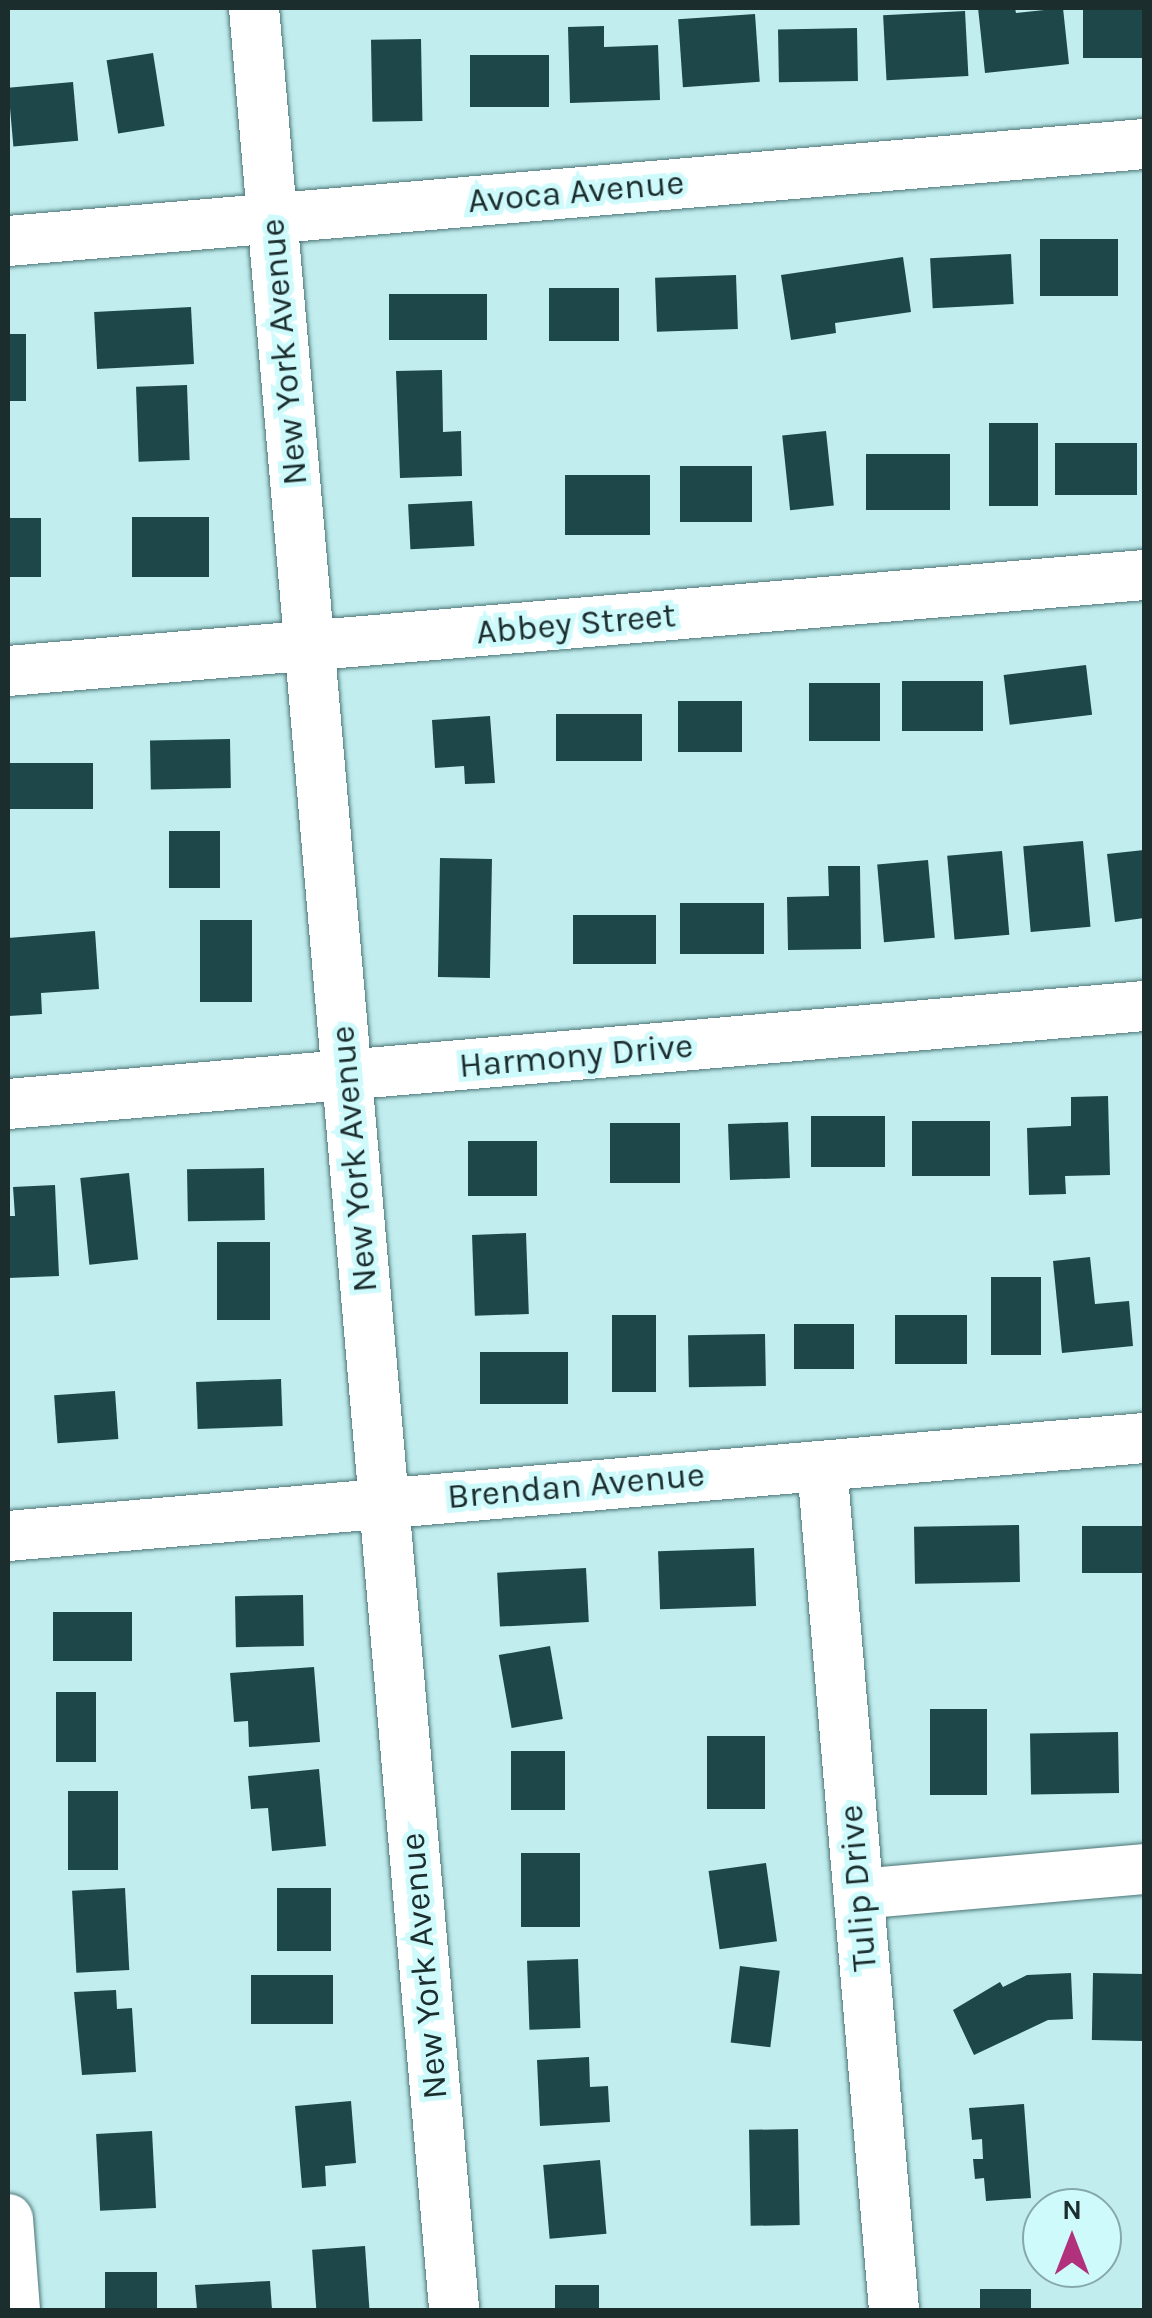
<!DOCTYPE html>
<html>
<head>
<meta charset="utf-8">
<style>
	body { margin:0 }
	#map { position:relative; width:1152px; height:2318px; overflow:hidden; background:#c1edee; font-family:Karla,sans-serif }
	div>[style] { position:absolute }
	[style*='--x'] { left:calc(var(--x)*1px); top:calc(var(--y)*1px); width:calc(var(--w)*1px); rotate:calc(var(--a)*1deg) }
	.building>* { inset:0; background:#1e4749; transform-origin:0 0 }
	.roads { filter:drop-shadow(0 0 2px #4b7476) drop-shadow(0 0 2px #4b7476) }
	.minor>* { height:50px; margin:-25px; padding:0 25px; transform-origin:25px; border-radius:25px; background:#fff }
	span { translate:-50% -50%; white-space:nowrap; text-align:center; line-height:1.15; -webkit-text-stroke:10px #cefafc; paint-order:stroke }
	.street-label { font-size:35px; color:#1c2d2e }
	.frame { position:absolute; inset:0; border:10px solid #1c2d2e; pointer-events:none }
	.north { position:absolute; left:1022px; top:2188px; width:100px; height:100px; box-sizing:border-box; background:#cefafc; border:2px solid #87a8aa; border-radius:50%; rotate:0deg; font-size:28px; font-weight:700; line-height:40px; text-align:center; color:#1c2d2e }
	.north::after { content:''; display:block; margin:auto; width:35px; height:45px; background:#b1317d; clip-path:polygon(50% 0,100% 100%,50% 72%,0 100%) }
</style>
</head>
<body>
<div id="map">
	<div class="building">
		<div style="clip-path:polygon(978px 8px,1015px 8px,1016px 13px,1063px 8px,1069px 64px,985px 73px)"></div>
		<div style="left:1083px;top:8px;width:61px;height:50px"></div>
		<div style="left:965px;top:11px;width:65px;height:82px;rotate:87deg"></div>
		<div style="left:755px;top:14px;width:68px;height:77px;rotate:86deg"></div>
		<div style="clip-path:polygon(604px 26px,604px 47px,658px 45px,660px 100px,570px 103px,568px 27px)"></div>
		<div style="left:857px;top:28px;width:53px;height:79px;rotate:89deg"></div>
		<div style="left:421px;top:39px;width:82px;height:50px;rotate:89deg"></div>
		<div style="left:153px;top:53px;width:74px;height:47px;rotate:81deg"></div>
		<div style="left:470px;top:55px;width:79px;height:52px"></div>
		<div style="left:73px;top:82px;width:59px;height:65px;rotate:85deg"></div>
		<div style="left:1040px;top:239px;width:78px;height:57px"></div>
		<div style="left:1011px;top:254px;width:50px;height:81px;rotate:87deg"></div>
		<div style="clip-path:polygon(903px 257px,911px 312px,835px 323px,836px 333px,791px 340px,781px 275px)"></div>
		<div style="left:736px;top:275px;width:54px;height:81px;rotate:88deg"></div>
		<div style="left:549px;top:288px;width:70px;height:53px"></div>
		<div style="left:389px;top:294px;width:98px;height:46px"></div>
		<div style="left:191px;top:307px;width:57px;height:97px;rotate:87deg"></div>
		<div style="left:8px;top:334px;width:18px;height:67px"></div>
		<div style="clip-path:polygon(442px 370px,443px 432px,461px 431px,462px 476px,400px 478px,396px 371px)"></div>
		<div style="left:187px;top:385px;width:75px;height:51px;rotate:88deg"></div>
		<div style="left:989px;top:423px;width:49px;height:83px"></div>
		<div style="left:826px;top:431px;width:75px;height:44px;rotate:84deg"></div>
		<div style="left:1055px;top:443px;width:82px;height:52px"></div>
		<div style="left:866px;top:454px;width:84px;height:56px"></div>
		<div style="left:680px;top:466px;width:72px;height:56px"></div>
		<div style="left:565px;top:475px;width:85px;height:60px"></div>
		<div style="left:472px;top:501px;width:45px;height:64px;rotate:87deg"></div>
		<div style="left:132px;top:517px;width:77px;height:60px"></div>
		<div style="left:8px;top:518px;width:33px;height:59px"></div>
		<div style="left:1086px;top:665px;width:50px;height:83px;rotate:83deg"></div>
		<div style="left:902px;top:681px;width:81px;height:50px"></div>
		<div style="left:809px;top:683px;width:71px;height:58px"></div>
		<div style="left:678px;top:701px;width:64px;height:51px"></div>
		<div style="left:556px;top:714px;width:86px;height:47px"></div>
		<div style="clip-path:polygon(490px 716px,495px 783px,465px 784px,464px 766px,435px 768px,432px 720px)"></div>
		<div style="left:230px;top:739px;width:49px;height:80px;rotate:89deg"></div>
		<div style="left:9px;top:763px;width:84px;height:46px"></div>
		<div style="left:169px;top:831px;width:51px;height:57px"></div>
		<div style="left:1083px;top:841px;width:86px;height:60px;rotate:85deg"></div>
		<div style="clip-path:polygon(1144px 850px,1144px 918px,1115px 922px,1107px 854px)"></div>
		<div style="left:1002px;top:851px;width:84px;height:55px;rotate:85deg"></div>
		<div style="left:440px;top:858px;width:52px;height:119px;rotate:1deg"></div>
		<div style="left:928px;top:860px;width:78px;height:51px;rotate:85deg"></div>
		<div style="clip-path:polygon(828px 866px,860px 866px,861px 949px,788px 950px,787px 897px,829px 896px)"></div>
		<div style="left:680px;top:903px;width:84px;height:51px"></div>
		<div style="left:573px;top:915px;width:83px;height:49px"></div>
		<div style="left:200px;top:920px;width:52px;height:82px"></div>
		<div style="clip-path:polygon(95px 931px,99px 989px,41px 993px,42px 1014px,9px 1016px,8px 938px)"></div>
		<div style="clip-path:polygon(1108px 1096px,1110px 1175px,1065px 1176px,1066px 1194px,1029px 1195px,1027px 1128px,1071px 1126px,1071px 1097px)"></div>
		<div style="left:811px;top:1116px;width:74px;height:51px"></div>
		<div style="left:912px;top:1121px;width:78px;height:55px"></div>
		<div style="left:788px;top:1122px;width:56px;height:60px;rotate:88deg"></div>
		<div style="left:610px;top:1123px;width:70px;height:60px"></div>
		<div style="left:468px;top:1141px;width:69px;height:55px"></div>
		<div style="left:264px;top:1168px;width:52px;height:77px;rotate:89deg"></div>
		<div style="left:129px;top:1173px;width:87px;height:49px;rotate:84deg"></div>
		<div style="clip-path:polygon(55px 1185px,59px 1276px,8px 1278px,8px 1216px,15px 1216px,13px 1187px)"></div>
		<div style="left:526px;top:1233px;width:81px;height:54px;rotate:88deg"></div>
		<div style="left:217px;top:1242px;width:53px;height:78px"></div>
		<div style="clip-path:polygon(1090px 1257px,1095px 1304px,1129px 1301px,1133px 1346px,1062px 1353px,1053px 1261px)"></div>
		<div style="left:991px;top:1277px;width:50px;height:78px"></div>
		<div style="left:612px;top:1315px;width:44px;height:77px"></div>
		<div style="left:895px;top:1315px;width:72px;height:49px"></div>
		<div style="left:794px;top:1324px;width:60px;height:45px"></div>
		<div style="left:765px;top:1334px;width:52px;height:77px;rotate:89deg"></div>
		<div style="left:480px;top:1352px;width:88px;height:52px"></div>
		<div style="left:281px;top:1379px;width:47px;height:85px;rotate:88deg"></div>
		<div style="left:115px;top:1391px;width:48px;height:61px;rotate:86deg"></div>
		<div style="left:1019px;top:1525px;width:57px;height:105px;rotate:89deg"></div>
		<div style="left:1082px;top:1526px;width:62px;height:47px"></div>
		<div style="left:754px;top:1548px;width:58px;height:96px;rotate:88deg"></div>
		<div style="left:586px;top:1568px;width:54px;height:89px;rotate:87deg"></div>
		<div style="left:303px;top:1595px;width:51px;height:68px;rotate:89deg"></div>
		<div style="left:53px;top:1612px;width:79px;height:49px"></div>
		<div style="left:550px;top:1646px;width:74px;height:52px;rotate:80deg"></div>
		<div style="clip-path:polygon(314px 1667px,320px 1742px,249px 1747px,248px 1721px,234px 1722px,230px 1673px)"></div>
		<div style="left:56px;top:1692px;width:40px;height:70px"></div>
		<div style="left:930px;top:1709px;width:57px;height:86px"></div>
		<div style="left:1118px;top:1732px;width:61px;height:88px;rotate:89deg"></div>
		<div style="left:707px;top:1736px;width:58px;height:73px"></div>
		<div style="left:511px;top:1751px;width:54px;height:59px"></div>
		<div style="clip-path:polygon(319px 1769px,326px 1846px,272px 1851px,268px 1808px,251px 1809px,248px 1776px)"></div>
		<div style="left:68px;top:1791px;width:50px;height:79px"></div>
		<div style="left:521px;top:1853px;width:59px;height:74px"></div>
		<div style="left:766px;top:1863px;width:79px;height:58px;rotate:82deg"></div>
		<div style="left:125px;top:1888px;width:82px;height:53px;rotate:87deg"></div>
		<div style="left:277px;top:1888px;width:54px;height:63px"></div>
		<div style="left:578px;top:1959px;width:69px;height:51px;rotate:88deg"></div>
		<div style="left:740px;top:1966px;width:40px;height:77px;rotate:7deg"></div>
		<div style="clip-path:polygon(1071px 1973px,1073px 2019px,1048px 2020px,974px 2055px,953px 2010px,1000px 1982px,1003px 1987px,1027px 1975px)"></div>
		<div style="left:1144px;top:1974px;width:67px;height:51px;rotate:91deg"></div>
		<div style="left:251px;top:1975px;width:82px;height:49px"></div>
		<div style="clip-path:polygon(116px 1990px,117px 2009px,132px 2008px,136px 2072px,82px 2075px,74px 1992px)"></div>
		<div style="clip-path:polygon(589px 2057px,590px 2087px,608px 2086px,610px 2122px,540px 2126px,537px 2060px)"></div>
		<div style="clip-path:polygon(351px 2101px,356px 2163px,325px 2166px,326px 2186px,302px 2188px,295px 2106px)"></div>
		<div style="clip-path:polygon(1024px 2104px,1031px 2198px,986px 2201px,984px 2178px,975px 2179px,973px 2159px,983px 2159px,982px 2139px,972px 2140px,969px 2108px)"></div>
		<div style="left:798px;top:2129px;width:96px;height:49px;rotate:89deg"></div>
		<div style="left:152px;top:2131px;width:77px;height:56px;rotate:87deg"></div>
		<div style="left:600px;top:2160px;width:74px;height:57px;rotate:85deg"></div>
		<div style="left:365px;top:2246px;width:64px;height:53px;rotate:86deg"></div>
		<div style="left:105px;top:2272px;width:52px;height:38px"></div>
		<div style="clip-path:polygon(270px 2281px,272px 2310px,197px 2310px,195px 2285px)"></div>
		<div style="left:555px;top:2285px;width:44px;height:25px"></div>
		<div style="left:980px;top:2289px;width:51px;height:21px"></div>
	</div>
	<div class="roads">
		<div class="minor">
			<div style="--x:254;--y:8;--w:2311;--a:85.03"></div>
			<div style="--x:8;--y:241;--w:1140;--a:-4.88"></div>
			<div style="--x:8;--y:671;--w:1140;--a:-4.83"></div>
			<div style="--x:8;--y:1104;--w:1140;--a:-4.93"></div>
			<div style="--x:822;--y:1466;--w:847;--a:85.12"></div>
			<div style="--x:8;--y:1536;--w:1140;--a:-4.93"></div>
			<div style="--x:859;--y:1894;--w:286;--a:-5"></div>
			<div style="--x:8;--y:2219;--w:91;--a:85.6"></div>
		</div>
	</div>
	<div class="street-label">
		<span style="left:576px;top:192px;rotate:-5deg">Avoca Avenue</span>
		<span style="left:284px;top:352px;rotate:-95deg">New York Avenue</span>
		<span style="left:576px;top:624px;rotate:-5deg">Abbey Street</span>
		<span style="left:576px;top:1056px;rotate:-5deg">Harmony Drive</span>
		<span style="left:354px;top:1159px;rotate:-95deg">New York Avenue</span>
		<span style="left:576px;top:1486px;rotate:-5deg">Brendan Avenue</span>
		<span style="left:858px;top:1888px;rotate:-95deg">Tulip Drive</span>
		<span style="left:424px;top:1966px;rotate:-95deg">New York Avenue</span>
	</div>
	<div class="frame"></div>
	<div class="north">N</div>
</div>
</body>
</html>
